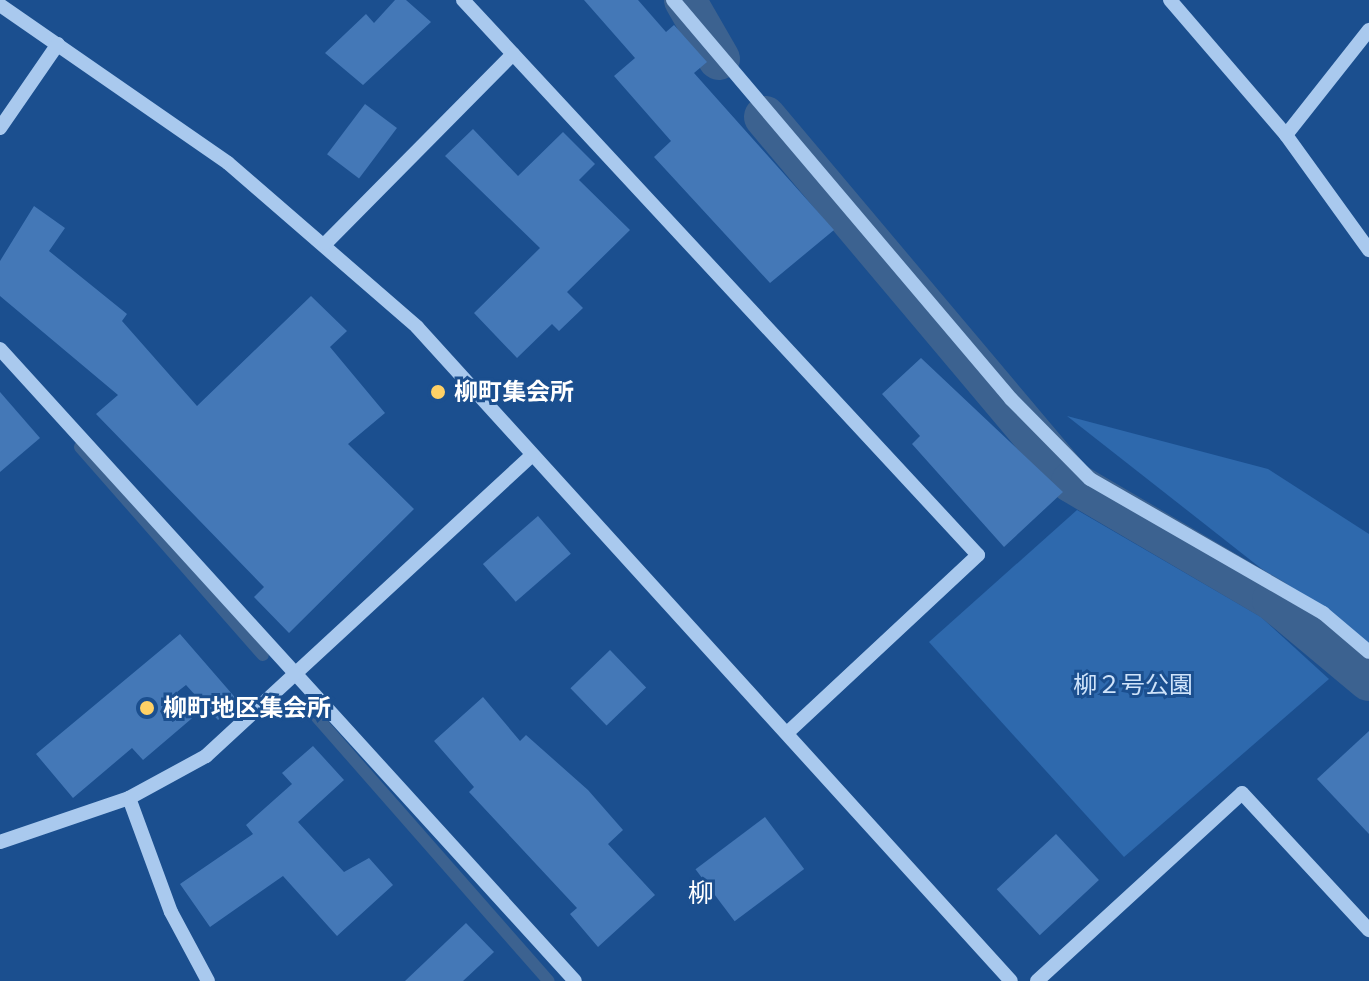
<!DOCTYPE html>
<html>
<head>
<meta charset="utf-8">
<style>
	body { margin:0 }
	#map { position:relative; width:1369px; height:981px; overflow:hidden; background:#1b4f8f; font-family:"PT Sans Narrow","Noto Sans JP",sans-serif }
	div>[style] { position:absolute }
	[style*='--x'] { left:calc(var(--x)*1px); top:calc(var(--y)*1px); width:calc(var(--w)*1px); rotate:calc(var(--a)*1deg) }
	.green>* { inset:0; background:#2e69ad }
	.stream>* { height:12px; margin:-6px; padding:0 6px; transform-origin:6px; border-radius:6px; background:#3c6290 }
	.canal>* { height:42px; margin:-21px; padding:0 21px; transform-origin:21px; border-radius:21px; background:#3c6290 }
	.building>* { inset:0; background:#4478b7; transform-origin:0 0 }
	.minor>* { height:14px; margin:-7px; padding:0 7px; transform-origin:7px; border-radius:7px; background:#a9c9ee }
	.dots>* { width:22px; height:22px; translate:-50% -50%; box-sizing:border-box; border:4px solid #1b4f8f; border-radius:50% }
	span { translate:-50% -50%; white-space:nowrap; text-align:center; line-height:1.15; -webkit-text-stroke:6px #1b4f8f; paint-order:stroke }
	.poi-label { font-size:24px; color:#fff; font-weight:700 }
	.left { translate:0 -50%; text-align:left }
	.park-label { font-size:24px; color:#cfe3fa }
	.neighbourhood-label { font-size:26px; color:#fff }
</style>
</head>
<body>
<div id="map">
	<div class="green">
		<div style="clip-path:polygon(1067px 416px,1268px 469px,1369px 534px,1369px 653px)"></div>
		<div style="clip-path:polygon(1077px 510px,1261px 617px,1329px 679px,1124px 857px,929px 642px)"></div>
	</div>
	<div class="stream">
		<div style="--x:80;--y:447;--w:277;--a:48.7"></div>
		<div style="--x:307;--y:706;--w:366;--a:48.7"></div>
	</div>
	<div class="canal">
		<div style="--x:685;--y:0;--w:68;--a:60"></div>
		<div style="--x:765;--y:117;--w:477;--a:49.9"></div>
		<div style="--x:1072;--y:482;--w:233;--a:30.4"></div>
		<div style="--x:1273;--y:600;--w:125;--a:39.8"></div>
	</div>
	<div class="building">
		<div style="clip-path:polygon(395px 0,406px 0,431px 22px,363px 85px,325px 53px,366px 14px,374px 23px)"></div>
		<div style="clip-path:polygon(584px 0,638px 0,666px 32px,674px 25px,707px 62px,694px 73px,834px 230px,770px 283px,654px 157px,671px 141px,614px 76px,635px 58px)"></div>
		<div style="left:365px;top:104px;width:40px;height:63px;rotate:37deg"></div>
		<div style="clip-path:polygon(473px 129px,518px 176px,563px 132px,595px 164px,579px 180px,630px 230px,567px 292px,583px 308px,559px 331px,552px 324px,517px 358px,474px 313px,540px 248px,445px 156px)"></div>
		<div style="clip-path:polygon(34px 206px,65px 228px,49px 251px,127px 314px,122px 321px,197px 406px,311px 296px,347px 331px,330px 347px,385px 413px,348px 444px,414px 509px,289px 633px,254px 597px,264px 587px,96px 414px,118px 395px,0 296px,0 261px)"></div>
		<div style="clip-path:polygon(921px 358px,1063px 492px,1004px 547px,912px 444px,920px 436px,882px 394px)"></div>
		<div style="clip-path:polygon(0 392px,40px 438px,0 472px)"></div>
		<div style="left:538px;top:516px;width:50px;height:73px;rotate:49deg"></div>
		<div style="clip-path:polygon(180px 634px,239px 702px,218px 720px,186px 685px,177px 692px,197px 714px,143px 760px,132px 748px,73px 798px,36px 754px)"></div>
		<div style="left:610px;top:650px;width:52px;height:55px;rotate:46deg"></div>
		<div style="clip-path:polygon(483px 697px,520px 741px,526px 735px,588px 790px,623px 830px,608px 844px,655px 895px,598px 947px,570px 914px,577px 908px,469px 792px,474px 787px,434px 741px)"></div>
		<div style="clip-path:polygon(1369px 731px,1369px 834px,1317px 779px)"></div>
		<div style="clip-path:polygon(313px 746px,344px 780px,298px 822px,344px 872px,369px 858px,393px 885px,337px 936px,283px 876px,210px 927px,180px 884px,253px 834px,246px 825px,292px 784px,282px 773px)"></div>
		<div style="left:765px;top:817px;width:65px;height:87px;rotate:53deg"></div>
		<div style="left:1056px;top:834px;width:63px;height:81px;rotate:47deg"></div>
		<div style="clip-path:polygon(466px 923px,494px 952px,463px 981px,405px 981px)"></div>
	</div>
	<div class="minor">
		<div style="--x:463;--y:0;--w:757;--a:47.14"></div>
		<div style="--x:978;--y:555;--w:261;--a:137"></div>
		<div style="--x:673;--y:0;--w:523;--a:49.73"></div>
		<div style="--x:1011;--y:399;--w:112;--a:45.4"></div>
		<div style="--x:1090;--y:479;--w:269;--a:29.9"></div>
		<div style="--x:1323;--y:613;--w:60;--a:40.3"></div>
		<div style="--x:1170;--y:0;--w:178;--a:49.3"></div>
		<div style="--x:1286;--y:135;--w:142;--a:54.2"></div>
		<div style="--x:0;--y:5;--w:277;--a:34.7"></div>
		<div style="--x:228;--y:163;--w:250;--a:40.9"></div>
		<div style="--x:417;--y:327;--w:883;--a:47.75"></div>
		<div style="--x:0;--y:128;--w:102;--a:-55.4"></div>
		<div style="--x:1286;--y:135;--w:134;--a:-51.7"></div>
		<div style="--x:326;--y:243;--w:266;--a:-45.3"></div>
		<div style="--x:0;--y:349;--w:854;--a:47.7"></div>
		<div style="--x:129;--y:798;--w:121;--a:69.8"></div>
		<div style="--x:171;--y:912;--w:78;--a:61.8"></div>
		<div style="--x:0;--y:842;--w:136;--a:-18.8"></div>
		<div style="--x:129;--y:798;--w:88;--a:-28.6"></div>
		<div style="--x:206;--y:756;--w:444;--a:-42.7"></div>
		<div style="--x:1037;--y:981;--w:278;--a:-42.5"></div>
		<div style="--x:1242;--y:793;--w:187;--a:47.2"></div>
	</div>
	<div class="dots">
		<div style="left:438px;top:392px;background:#ffd166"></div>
		<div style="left:147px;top:708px;background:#ffd166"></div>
	</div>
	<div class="poi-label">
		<span class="left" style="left:454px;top:392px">柳町集会所</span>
		<span class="left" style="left:163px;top:708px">柳町地区集会所</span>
	</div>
	<div class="park-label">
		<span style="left:1133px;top:685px">柳２号公園</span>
	</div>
	<div class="neighbourhood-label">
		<span style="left:701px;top:893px">柳</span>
	</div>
</div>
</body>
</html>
